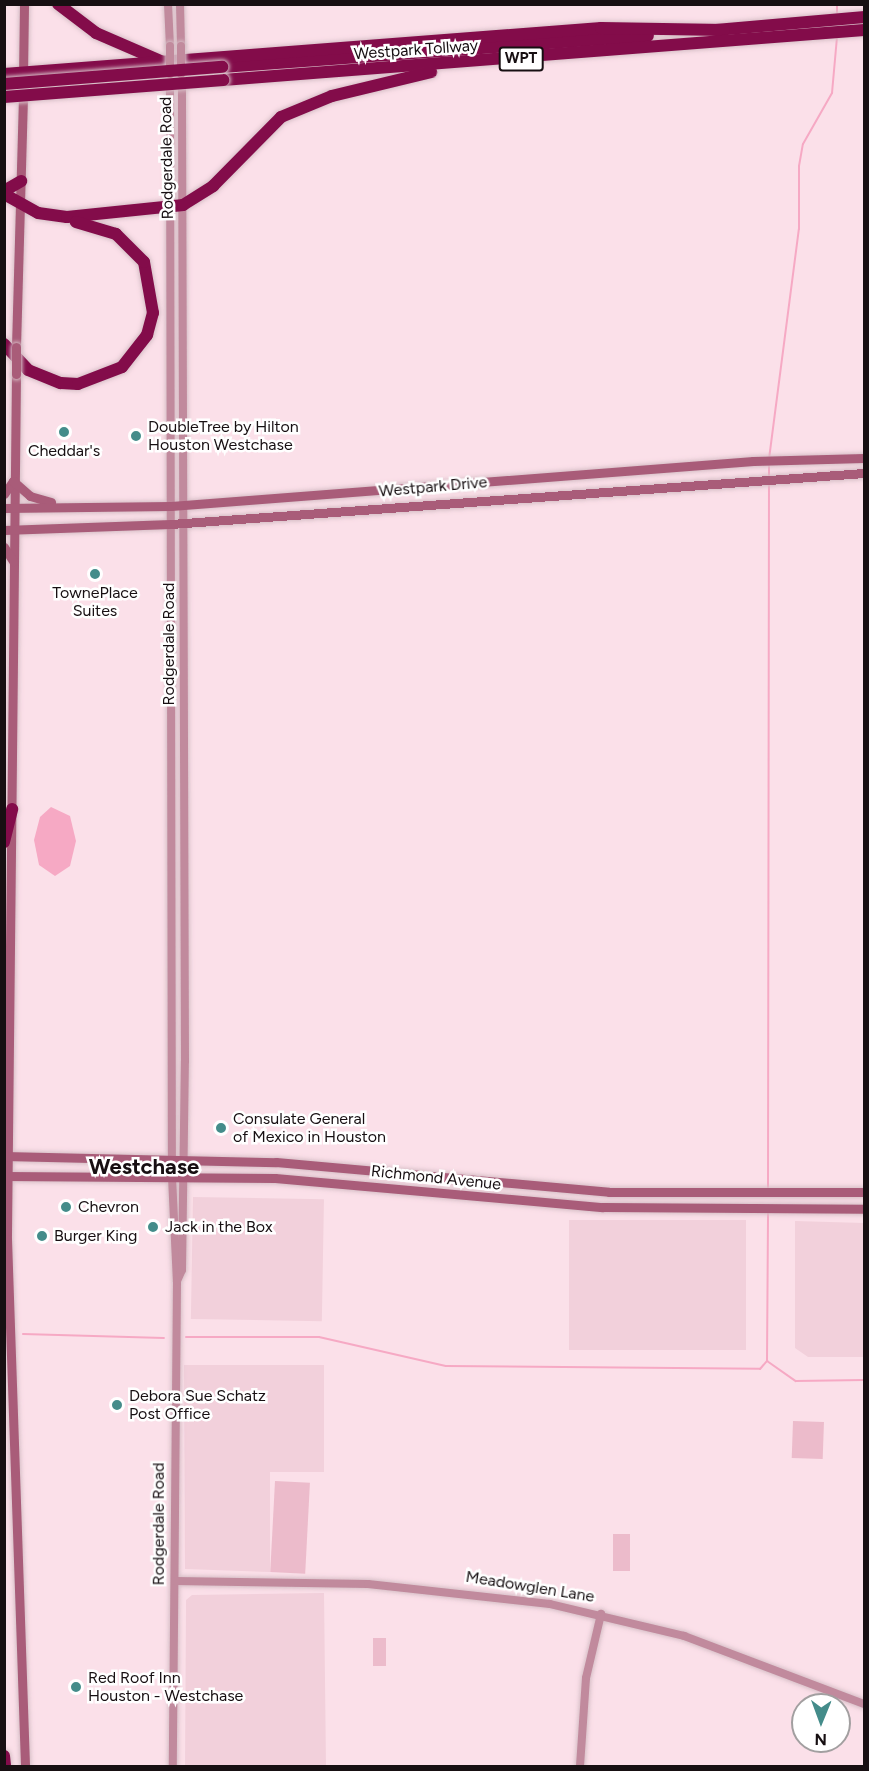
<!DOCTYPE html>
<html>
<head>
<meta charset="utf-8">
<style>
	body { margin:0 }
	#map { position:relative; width:869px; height:1771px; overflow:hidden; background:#fbe0e9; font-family:Figtree,sans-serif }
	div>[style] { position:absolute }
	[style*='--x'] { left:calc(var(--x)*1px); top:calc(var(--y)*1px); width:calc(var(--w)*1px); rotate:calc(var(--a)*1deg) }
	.built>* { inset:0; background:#f2d0db; transform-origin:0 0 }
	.green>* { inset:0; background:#ecbbcb; transform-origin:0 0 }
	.water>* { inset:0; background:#f6a9c4 }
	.stream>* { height:2px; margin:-1px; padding:0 1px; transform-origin:1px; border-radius:1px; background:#f6a9c4 }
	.roads { filter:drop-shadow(0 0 2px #d7bfc7) drop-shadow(0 0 2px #d7bfc7) }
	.tertiary>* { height:8px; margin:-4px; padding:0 4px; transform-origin:4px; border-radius:4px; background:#c18a9d }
	.secondary>* { height:9px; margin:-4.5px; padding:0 4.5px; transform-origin:4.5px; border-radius:4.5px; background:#a95c79 }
	.motorway>* { height:12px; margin:-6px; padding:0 6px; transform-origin:6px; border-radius:6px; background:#830c4a }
	.bridges { filter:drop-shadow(0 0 2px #d7bfc7) drop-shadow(0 0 2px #d7bfc7) }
	.tertiary-bridge>* { height:8px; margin:-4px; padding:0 4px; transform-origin:4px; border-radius:4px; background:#c18a9d }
	.secondary-bridge>* { height:9px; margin:-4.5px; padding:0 4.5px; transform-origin:4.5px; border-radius:4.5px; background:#a95c79 }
	.motorway-bridge>* { height:12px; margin:-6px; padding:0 6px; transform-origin:6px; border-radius:6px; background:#830c4a }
	.dots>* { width:16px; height:16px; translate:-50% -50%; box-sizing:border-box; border:3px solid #fff; border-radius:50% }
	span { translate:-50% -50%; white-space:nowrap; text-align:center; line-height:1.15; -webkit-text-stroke:5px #fff; paint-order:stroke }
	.shield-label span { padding:2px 4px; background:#fff; border:2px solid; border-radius:4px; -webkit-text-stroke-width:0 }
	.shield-label { font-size:15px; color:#170f12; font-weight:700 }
	.street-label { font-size:16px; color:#170f12 }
	.poi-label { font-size:16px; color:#170f12 }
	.left { translate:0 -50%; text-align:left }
	.district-label { font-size:22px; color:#170f12; font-weight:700 }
	.frame { position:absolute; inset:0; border:6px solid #170f12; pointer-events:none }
	.north { position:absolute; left:791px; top:1693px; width:60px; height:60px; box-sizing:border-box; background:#fff; border:2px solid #a29fa0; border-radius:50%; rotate:181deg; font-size:16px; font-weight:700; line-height:24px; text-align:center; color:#170f12 }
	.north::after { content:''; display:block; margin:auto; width:21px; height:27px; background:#448c8a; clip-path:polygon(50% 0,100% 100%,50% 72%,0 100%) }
</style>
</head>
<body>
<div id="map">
	<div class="built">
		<div style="left:193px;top:1197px;width:131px;height:122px;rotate:1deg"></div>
		<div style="left:569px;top:1220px;width:177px;height:130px"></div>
		<div style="clip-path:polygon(795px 1221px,864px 1223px,864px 1357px,808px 1357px,795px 1348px)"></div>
		<div style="clip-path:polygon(184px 1365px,324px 1365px,324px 1472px,270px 1472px,270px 1572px,185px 1569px)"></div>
		<div style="clip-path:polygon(324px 1593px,326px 1766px,185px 1766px,186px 1600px,192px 1595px)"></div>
	</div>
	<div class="green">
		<div style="left:793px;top:1421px;width:31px;height:37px;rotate:2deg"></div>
		<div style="left:275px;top:1481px;width:35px;height:91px;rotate:3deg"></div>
		<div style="left:613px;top:1534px;width:17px;height:37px"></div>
		<div style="left:373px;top:1638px;width:13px;height:28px"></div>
	</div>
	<div class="water">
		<div style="clip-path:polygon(51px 807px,70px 816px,76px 841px,70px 866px,55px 876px,39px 865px,34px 840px,40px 817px)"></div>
	</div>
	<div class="stream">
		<div style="--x:837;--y:4;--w:10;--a:90"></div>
		<div style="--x:769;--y:459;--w:232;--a:-82.6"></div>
		<div style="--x:799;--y:229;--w:63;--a:-90"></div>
		<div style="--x:799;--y:166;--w:22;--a:-80"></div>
		<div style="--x:803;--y:144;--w:59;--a:-60.4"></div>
		<div style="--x:832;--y:93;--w:56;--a:-84.9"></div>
		<div style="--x:769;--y:464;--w:13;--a:90"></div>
		<div style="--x:768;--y:1191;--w:709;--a:-89.92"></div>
		<div style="--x:23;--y:1334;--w:141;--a:1.6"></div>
		<div style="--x:186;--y:1337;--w:133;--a:0"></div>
		<div style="--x:319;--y:1337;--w:130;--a:12.9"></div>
		<div style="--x:446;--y:1366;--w:314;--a:0.5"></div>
		<div style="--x:760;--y:1369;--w:11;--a:-49"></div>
		<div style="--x:767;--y:1361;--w:150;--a:-89.6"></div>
		<div style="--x:767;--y:1361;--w:35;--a:35"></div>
		<div style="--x:796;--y:1381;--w:68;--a:-0.8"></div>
	</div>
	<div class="roads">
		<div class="tertiary">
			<div style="--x:168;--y:4;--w:42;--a:87.3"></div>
			<div style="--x:180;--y:4;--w:42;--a:88.6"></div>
			<div style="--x:170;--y:79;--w:1098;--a:89.9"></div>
			<div style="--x:172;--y:1177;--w:105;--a:87.3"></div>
			<div style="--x:177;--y:1282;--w:484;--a:90.5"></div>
			<div style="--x:177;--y:1281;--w:12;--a:-66"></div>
			<div style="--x:182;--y:1270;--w:209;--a:-89.2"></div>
			<div style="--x:185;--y:1061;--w:981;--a:-90.18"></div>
			<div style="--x:175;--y:1581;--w:193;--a:0.9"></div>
			<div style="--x:368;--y:1584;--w:183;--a:6.3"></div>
			<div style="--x:550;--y:1604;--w:138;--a:13.4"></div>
			<div style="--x:684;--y:1636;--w:192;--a:20.7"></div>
			<div style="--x:580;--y:1766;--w:88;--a:-86.1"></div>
			<div style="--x:586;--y:1678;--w:66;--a:-76.8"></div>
		</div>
		<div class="secondary">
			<div style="--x:23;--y:77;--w:73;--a:-89.2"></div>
			<div style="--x:16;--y:347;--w:256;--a:-88.4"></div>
			<div style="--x:16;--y:374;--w:865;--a:90.6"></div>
			<div style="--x:7;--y:1239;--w:527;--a:88.04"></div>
			<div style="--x:4;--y:494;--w:16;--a:-55"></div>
			<div style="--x:13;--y:481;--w:23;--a:41"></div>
			<div style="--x:30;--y:496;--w:22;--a:16"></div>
			<div style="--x:4;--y:508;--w:167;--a:-0.7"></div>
			<div style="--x:171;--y:506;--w:584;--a:-4.42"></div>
			<div style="--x:753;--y:461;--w:111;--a:-1.5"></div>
			<div style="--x:4;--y:530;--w:167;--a:-2.1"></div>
			<div style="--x:171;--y:524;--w:695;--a:-4.21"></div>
			<div style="--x:4;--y:547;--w:17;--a:57"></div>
			<div style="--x:4;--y:1156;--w:272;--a:1.3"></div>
			<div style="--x:276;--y:1162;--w:334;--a:5.1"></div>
			<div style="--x:609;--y:1192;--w:255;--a:0"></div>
			<div style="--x:4;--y:1176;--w:271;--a:0.4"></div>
			<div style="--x:275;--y:1178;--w:329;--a:5.1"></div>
			<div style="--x:603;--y:1207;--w:261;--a:0.4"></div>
		</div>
		<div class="motorway">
			<div style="--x:58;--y:4;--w:48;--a:37.3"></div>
			<div style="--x:96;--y:33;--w:73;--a:23.4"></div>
			<div style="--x:716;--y:30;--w:149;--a:-5"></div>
			<div style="--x:222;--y:67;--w:427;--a:-4.2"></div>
			<div style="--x:4;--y:74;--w:599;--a:-4.41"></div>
			<div style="--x:601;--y:28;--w:123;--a:0.9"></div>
			<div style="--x:223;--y:80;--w:643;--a:-4.46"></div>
			<div style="--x:4;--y:191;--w:20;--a:-30"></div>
			<div style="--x:4;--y:194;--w:39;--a:29"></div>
			<div style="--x:38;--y:213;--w:29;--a:8"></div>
			<div style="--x:67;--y:217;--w:117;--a:-5.9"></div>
			<div style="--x:183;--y:205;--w:36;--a:-32"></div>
			<div style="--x:213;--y:186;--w:97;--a:-45.4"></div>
			<div style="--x:281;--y:117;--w:55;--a:-22.4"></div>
			<div style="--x:332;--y:96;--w:102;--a:-13.6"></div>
			<div style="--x:4;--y:344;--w:35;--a:47"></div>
			<div style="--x:28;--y:370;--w:35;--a:22"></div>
			<div style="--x:61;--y:383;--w:17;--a:3"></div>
			<div style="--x:78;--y:384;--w:47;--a:-21.1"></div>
			<div style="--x:122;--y:367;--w:41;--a:-52"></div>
			<div style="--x:147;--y:335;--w:23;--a:-75"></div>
			<div style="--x:153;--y:313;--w:52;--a:-100"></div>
			<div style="--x:144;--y:262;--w:40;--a:-135"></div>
			<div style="--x:116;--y:234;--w:42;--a:-163.3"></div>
			<div style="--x:4;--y:842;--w:34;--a:-76"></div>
			<div style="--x:4;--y:1756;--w:10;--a:84"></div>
		</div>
	</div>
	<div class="bridges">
		<div class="tertiary-bridge">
			<div style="--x:170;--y:46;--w:28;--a:90"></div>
			<div style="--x:181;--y:46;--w:28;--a:90"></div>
		</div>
		<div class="secondary-bridge">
			<div style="--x:16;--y:374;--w:27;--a:-90"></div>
		</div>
		<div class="motorway-bridge">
			<div style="--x:4;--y:84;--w:219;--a:-4.5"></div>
			<div style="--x:4;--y:97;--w:220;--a:-4.4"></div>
		</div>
	</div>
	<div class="dots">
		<div style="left:64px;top:432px;background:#448c8a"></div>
		<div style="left:136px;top:436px;background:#448c8a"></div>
		<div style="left:95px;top:574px;background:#448c8a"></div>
		<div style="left:221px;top:1128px;background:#448c8a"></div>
		<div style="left:66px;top:1207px;background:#448c8a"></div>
		<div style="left:153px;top:1227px;background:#448c8a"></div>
		<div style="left:42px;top:1236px;background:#448c8a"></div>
		<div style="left:117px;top:1405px;background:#448c8a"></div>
		<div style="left:76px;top:1687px;background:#448c8a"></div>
	</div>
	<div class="shield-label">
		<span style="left:521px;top:59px">WPT</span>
	</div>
	<div class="street-label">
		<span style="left:416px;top:50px;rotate:-4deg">Westpark Tollway</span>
		<span style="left:167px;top:158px;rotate:-91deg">Rodgerdale Road</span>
		<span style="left:433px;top:487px;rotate:-5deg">Westpark Drive</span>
		<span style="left:169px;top:644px;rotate:-90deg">Rodgerdale Road</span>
		<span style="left:436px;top:1178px;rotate:6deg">Richmond Avenue</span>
		<span style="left:159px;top:1524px;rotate:-90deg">Rodgerdale Road</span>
		<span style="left:530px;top:1587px;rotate:9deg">Meadowglen Lane</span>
	</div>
	<div class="poi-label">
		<span class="left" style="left:148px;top:436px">DoubleTree by Hilton<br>Houston Westchase</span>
		<span style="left:64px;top:451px">Cheddar's</span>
		<span style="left:95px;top:602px">TownePlace<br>Suites</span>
		<span class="left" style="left:233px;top:1128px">Consulate General<br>of Mexico in Houston</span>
		<span class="left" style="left:78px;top:1207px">Chevron</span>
		<span class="left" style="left:165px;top:1227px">Jack in the Box</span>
		<span class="left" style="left:54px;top:1236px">Burger King</span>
		<span class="left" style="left:129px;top:1405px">Debora Sue Schatz<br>Post Office</span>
		<span class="left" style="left:88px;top:1687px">Red Roof Inn<br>Houston - Westchase</span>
	</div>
	<div class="district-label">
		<span style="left:144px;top:1167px">Westchase</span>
	</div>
	<div class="frame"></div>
	<div class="north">N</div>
</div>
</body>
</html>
